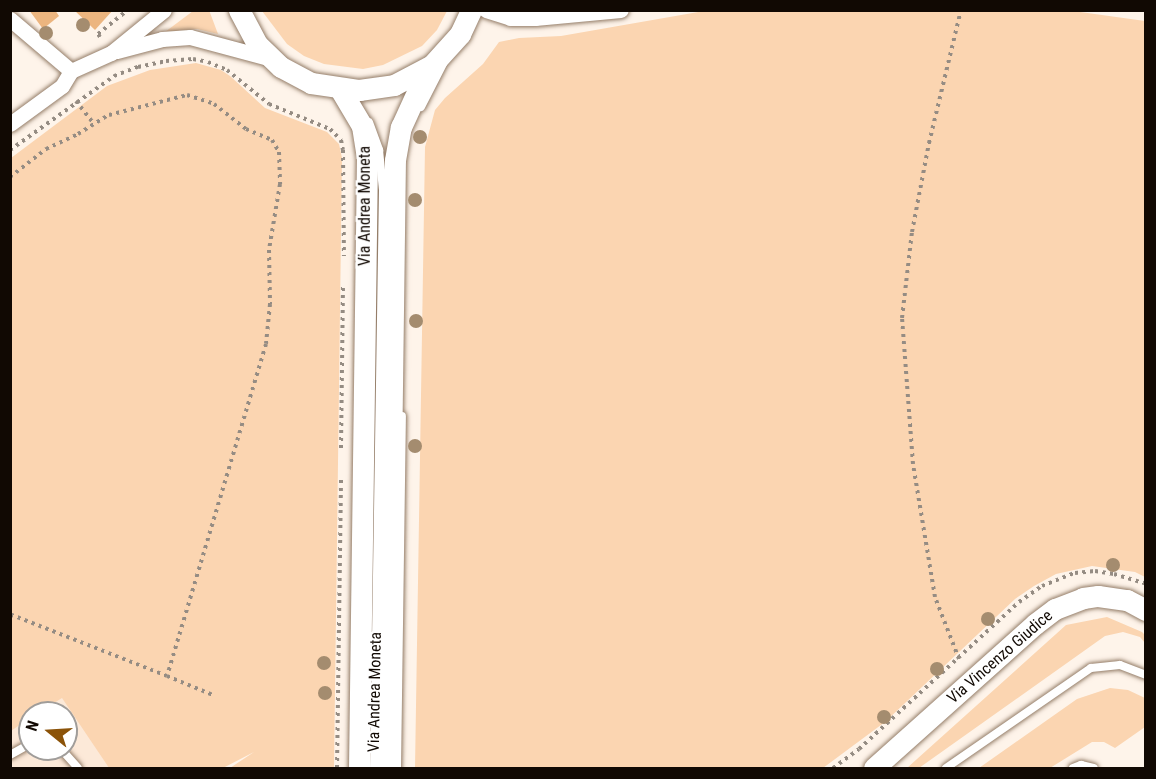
<!DOCTYPE html>
<html>
<head>
<meta charset="utf-8">
<style>
	body { margin:0 }
	#map { position:relative; width:1156px; height:779px; overflow:hidden; background:#fef4ea; font-family:"Roboto Condensed",sans-serif }
	div>[style] { position:absolute }
	[style*='--x'] { left:calc(var(--x)*1px); top:calc(var(--y)*1px); width:calc(var(--w)*1px); rotate:calc(var(--a)*1deg) }
	.built>* { inset:0; background:#fce9d8 }
	.green>* { inset:0; background:#fbd5b1 }
	.building>* { inset:0; background:#ecb57f }
	.path>* { height:4px; margin-top:-2px; transform-origin:0; background:repeating-linear-gradient(90deg,#958c83 0 3px,transparent 0 7.5px) }
	.roads { filter:drop-shadow(0 0 2px #947d68) drop-shadow(0 0 2px #947d68) }
	.lane>* { height:8px; margin:-4px; padding:0 4px; transform-origin:4px; border-radius:4px; background:#fff }
	.street>* { height:15px; margin:-7.5px; padding:0 7.5px; transform-origin:7.5px; border-radius:7.5px; background:#fff }
	.secondary>* { height:21px; margin:-10.5px; padding:0 10.5px; transform-origin:10.5px; border-radius:10.5px; background:#fff }
	.trees>* { width:14px; height:14px; margin:-7px; border-radius:50%; background:#a48c6f }
	span { translate:-50% -50%; white-space:nowrap; text-align:center; line-height:1.15; -webkit-text-stroke:4.5px #fff; paint-order:stroke }
	.street-label { font-size:16px; color:#110903 }
	.frame { position:absolute; inset:0; border:12px solid #110903; pointer-events:none }
	.north { position:absolute; left:18px; top:701px; width:60px; height:60px; box-sizing:border-box; background:#fff; border:2px solid #a09d9a; border-radius:50%; rotate:288deg; font-size:16px; font-weight:700; line-height:24px; text-align:center; color:#110903 }
	.north::after { content:''; display:block; margin:auto; width:21px; height:27px; background:#8b5309; clip-path:polygon(50% 0,100% 100%,50% 72%,0 100%) }
</style>
</head>
<body>
<div id="map">
	<div class="built">
		<div style="clip-path:polygon(62px 697px,109px 768px,11px 768px,11px 731px,30px 718px,30px 749px,66px 749px,66px 713px,38px 713px)"></div>
	</div>
	<div class="green">
		<div style="clip-path:polygon(209px 10px,218px 34px,197px 29px,165px 32px,193px 11px)"></div>
		<div style="clip-path:polygon(262px 11px,447px 11px,437px 30px,422px 46px,383px 65px,363px 69px,324px 64px,304px 56px,287px 44px)"></div>
		<div style="clip-path:polygon(704px 11px,1066px 10px,1145px 21px,1145px 577px,1135px 572px,1092px 566px,1056px 574px,1034px 586px,1015px 599px,885px 722px,823px 768px,415px 768px,425px 147px,435px 110px,445px 98px,483px 64px,499px 42px,519px 38px,561px 36px)"></div>
		<div style="clip-path:polygon(196px 63px,221px 70px,230px 76px,265px 108px,327px 132px,339px 144px,342px 158px,334px 768px,230px 768px,254px 752px,223px 768px,109px 768px,62px 698px,38px 713px,30px 713px,30px 718px,11px 731px,11px 158px,107px 86px,150px 70px)"></div>
		<div style="clip-path:polygon(1107px 617px,1142px 632px,1145px 635px,1145px 643px,1140px 637px,1123px 632px,1105px 636px,919px 768px,907px 768px,1066px 625px)"></div>
		<div style="clip-path:polygon(1110px 688px,1128px 690px,1145px 698px,1145px 727px,1115px 748px,1104px 742px,1092px 742px,1050px 768px,979px 768px,1077px 699px)"></div>
	</div>
	<div class="building">
		<div style="clip-path:polygon(29px 10px,55px 10px,59px 16px,43px 29px)"></div>
		<div style="clip-path:polygon(74px 10px,113px 10px,95px 30px)"></div>
	</div>
	<div class="path">
		<div style="--x:100;--y:37;--w:4;--a:-124"></div>
		<div style="--x:98;--y:34;--w:38;--a:-39"></div>
		<div style="--x:76;--y:101;--w:29;--a:52"></div>
		<div style="--x:10;--y:150;--w:128;--a:-35.4"></div>
		<div style="--x:114;--y:76;--w:26;--a:-21"></div>
		<div style="--x:138;--y:67;--w:29;--a:-12"></div>
		<div style="--x:166;--y:61;--w:27;--a:-4"></div>
		<div style="--x:193;--y:59;--w:15;--a:11"></div>
		<div style="--x:208;--y:62;--w:21;--a:23"></div>
		<div style="--x:227;--y:70;--w:54;--a:39"></div>
		<div style="--x:269;--y:104;--w:66;--a:22.3"></div>
		<div style="--x:330;--y:129;--w:16;--a:45"></div>
		<div style="--x:341;--y:140;--w:10;--a:79"></div>
		<div style="--x:343;--y:150;--w:106;--a:89.5"></div>
		<div style="--x:10;--y:177;--w:46;--a:-37.9"></div>
		<div style="--x:46;--y:149;--w:35;--a:-25"></div>
		<div style="--x:78;--y:134;--w:36;--a:-32"></div>
		<div style="--x:109;--y:115;--w:81;--a:-14.4"></div>
		<div style="--x:187;--y:95;--w:28;--a:18"></div>
		<div style="--x:214;--y:104;--w:41;--a:38"></div>
		<div style="--x:246;--y:129;--w:28;--a:23"></div>
		<div style="--x:272;--y:140;--w:14;--a:60"></div>
		<div style="--x:279;--y:152;--w:32;--a:88"></div>
		<div style="--x:280;--y:184;--w:67;--a:99.5"></div>
		<div style="--x:269;--y:250;--w:54;--a:88.9"></div>
		<div style="--x:270;--y:304;--w:40;--a:95.7"></div>
		<div style="--x:266;--y:344;--w:346;--a:106.6"></div>
		<div style="--x:167;--y:676;--w:169;--a:-158.5"></div>
		<div style="--x:341;--y:448;--w:163;--a:-89.3"></div>
		<div style="--x:959;--y:659;--w:66;--a:-111.2"></div>
		<div style="--x:935;--y:597;--w:135;--a:-99.4"></div>
		<div style="--x:913;--y:464;--w:146;--a:-94.3"></div>
		<div style="--x:902;--y:318;--w:87;--a:-83.4"></div>
		<div style="--x:912;--y:232;--w:91;--a:-79.2"></div>
		<div style="--x:929;--y:143;--w:137;--a:-76.5"></div>
		<div style="--x:167;--y:676;--w:50;--a:22.4"></div>
		<div style="--x:337;--y:768;--w:288;--a:-89.2"></div>
		<div style="--x:833;--y:768;--w:32;--a:-36"></div>
		<div style="--x:859;--y:749;--w:217;--a:-42.6"></div>
		<div style="--x:1019;--y:602;--w:28;--a:-35"></div>
		<div style="--x:1042;--y:586;--w:35;--a:-22"></div>
		<div style="--x:1075;--y:573;--w:20;--a:-6"></div>
		<div style="--x:1095;--y:571;--w:19;--a:9"></div>
		<div style="--x:1114;--y:574;--w:34;--a:17"></div>
	</div>
	<div class="roads">
		<div class="lane">
			<div style="--x:421;--y:107;--w:48;--a:-62.9"></div>
			<div style="--x:369;--y:122;--w:30;--a:70"></div>
			<div style="--x:379;--y:150;--w:40;--a:84.3"></div>
			<div style="--x:383;--y:190;--w:578;--a:90.89"></div>
			<div style="--x:61;--y:749;--w:25;--a:48"></div>
			<div style="--x:10;--y:755;--w:23;--a:-29"></div>
			<div style="--x:397;--y:768;--w:352;--a:-89.2"></div>
			<div style="--x:946;--y:768;--w:176;--a:-34.6"></div>
			<div style="--x:1091;--y:668;--w:29;--a:-6"></div>
			<div style="--x:1120;--y:665;--w:28;--a:21"></div>
			<div style="--x:1073;--y:768;--w:9;--a:-21"></div>
			<div style="--x:1081;--y:765;--w:13;--a:13"></div>
		</div>
		<div class="street">
			<div style="--x:486;--y:10;--w:25;--a:18"></div>
			<div style="--x:510;--y:18;--w:25;--a:0"></div>
			<div style="--x:535;--y:18;--w:86;--a:-5.3"></div>
			<div style="--x:10;--y:19;--w:80;--a:40.4"></div>
			<div style="--x:117;--y:51;--w:47;--a:-14.9"></div>
			<div style="--x:162;--y:39;--w:28;--a:-4"></div>
			<div style="--x:190;--y:37;--w:81;--a:15.1"></div>
			<div style="--x:10;--y:124;--w:64;--a:-36.2"></div>
			<div style="--x:62;--y:86;--w:17;--a:-59"></div>
			<div style="--x:71;--y:71;--w:44;--a:-24.2"></div>
			<div style="--x:111;--y:53;--w:68;--a:-39.1"></div>
		</div>
		<div class="secondary">
			<div style="--x:239;--y:10;--w:40;--a:62"></div>
			<div style="--x:258;--y:45;--w:32;--a:44"></div>
			<div style="--x:281;--y:67;--w:34;--a:28"></div>
			<div style="--x:311;--y:83;--w:49;--a:8.3"></div>
			<div style="--x:359;--y:90;--w:35;--a:-8"></div>
			<div style="--x:394;--y:85;--w:43;--a:-27.8"></div>
			<div style="--x:432;--y:65;--w:42;--a:-47.9"></div>
			<div style="--x:460;--y:34;--w:26;--a:-65"></div>
			<div style="--x:340;--y:89;--w:43;--a:59.3"></div>
			<div style="--x:362;--y:126;--w:31;--a:81"></div>
			<div style="--x:367;--y:157;--w:611;--a:90.75"></div>
			<div style="--x:387;--y:768;--w:608;--a:-89.25"></div>
			<div style="--x:395;--y:160;--w:34;--a:-80"></div>
			<div style="--x:401;--y:127;--w:65;--a:-65.4"></div>
			<div style="--x:874;--y:768;--w:216;--a:-41.8"></div>
			<div style="--x:1035;--y:624;--w:25;--a:-37"></div>
			<div style="--x:1055;--y:609;--w:30;--a:-21"></div>
			<div style="--x:1083;--y:598;--w:15;--a:-8"></div>
			<div style="--x:1098;--y:596;--w:29;--a:8"></div>
			<div style="--x:1127;--y:600;--w:21;--a:28"></div>
		</div>
	</div>
	<div class="trees">
		<div style="left:83px;top:25px"></div>
		<div style="left:46px;top:33px"></div>
		<div style="left:420px;top:137px"></div>
		<div style="left:415px;top:200px"></div>
		<div style="left:416px;top:321px"></div>
		<div style="left:415px;top:446px"></div>
		<div style="left:1113px;top:565px"></div>
		<div style="left:988px;top:619px"></div>
		<div style="left:324px;top:663px"></div>
		<div style="left:937px;top:669px"></div>
		<div style="left:325px;top:693px"></div>
		<div style="left:884px;top:717px"></div>
	</div>
	<div class="street-label">
		<span style="left:365px;top:206px;rotate:-90deg">Via Andrea Moneta</span>
		<span style="left:1000px;top:657px;rotate:-41deg">Via Vincenzo Giudice</span>
		<span style="left:375px;top:692px;rotate:-89deg">Via Andrea Moneta</span>
	</div>
	<div class="frame"></div>
	<div class="north">N</div>
</div>
</body>
</html>
